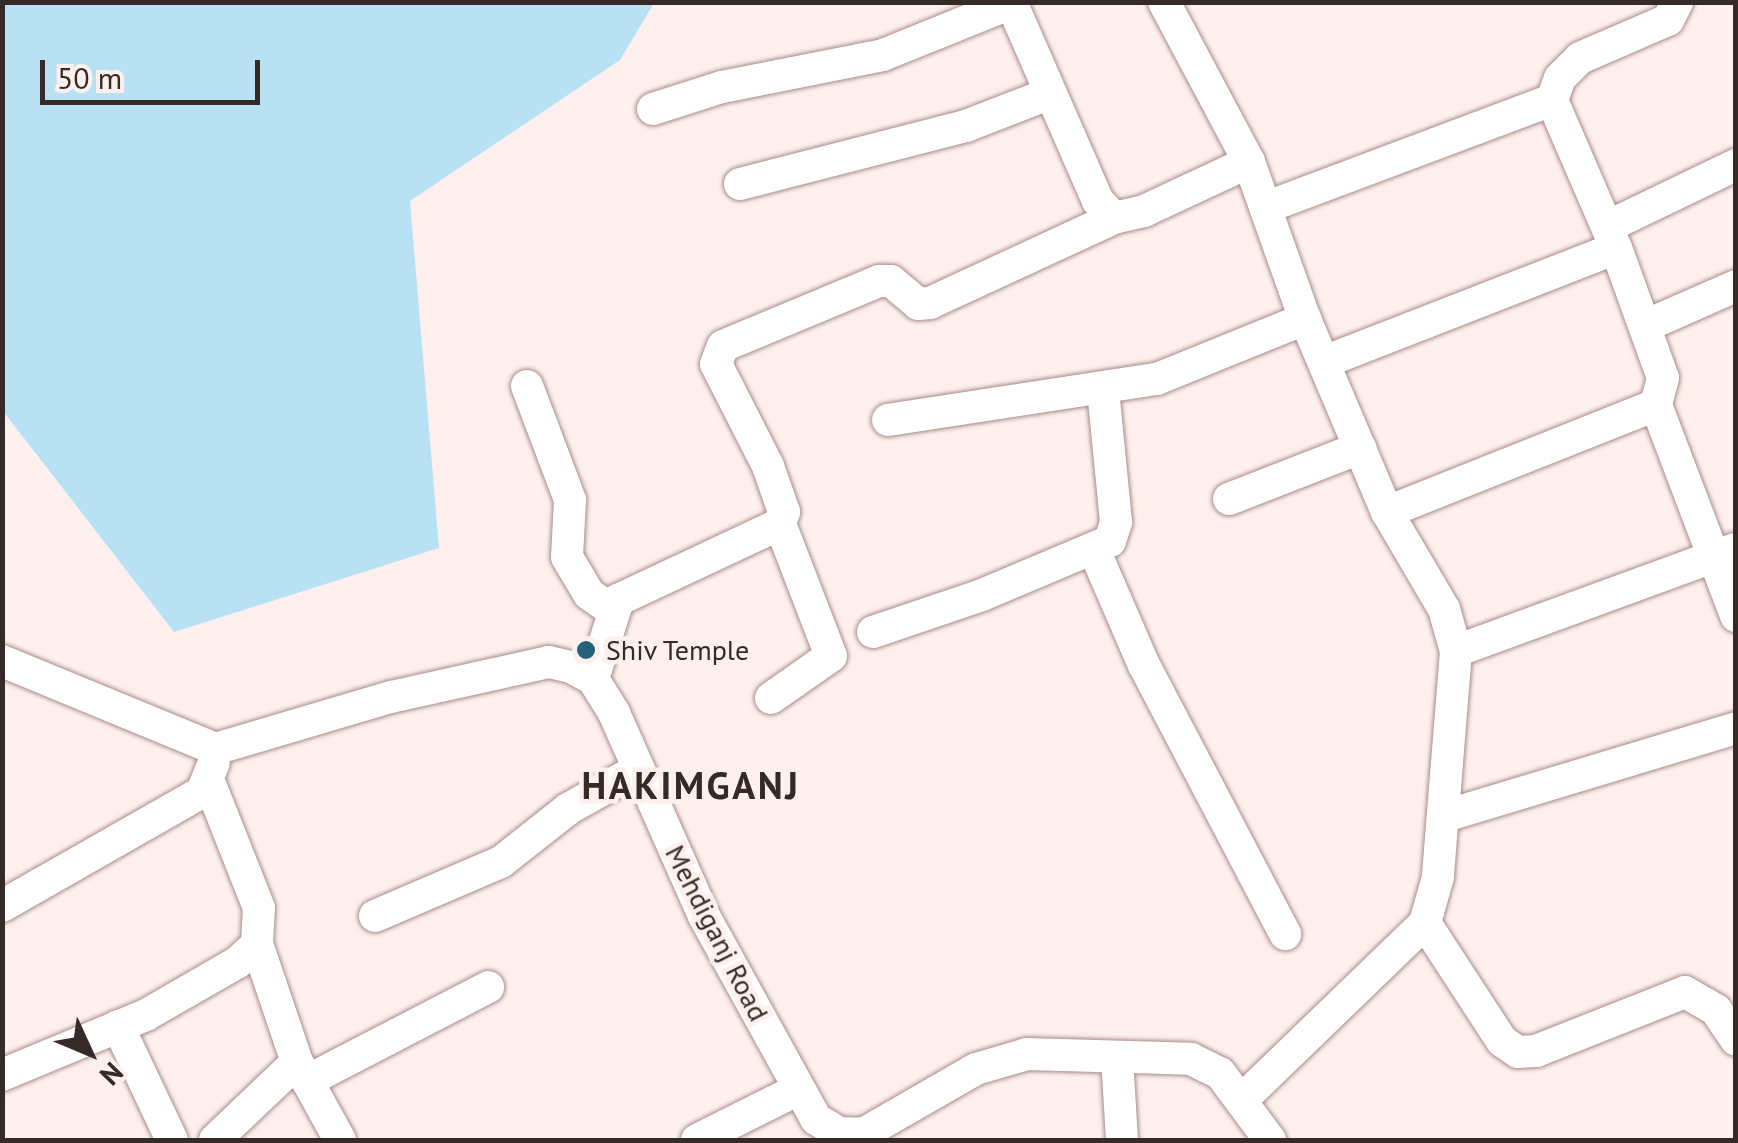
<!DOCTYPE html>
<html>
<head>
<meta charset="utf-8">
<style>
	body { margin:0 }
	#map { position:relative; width:1738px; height:1143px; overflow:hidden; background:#fdf0ee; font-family:"PT Sans",sans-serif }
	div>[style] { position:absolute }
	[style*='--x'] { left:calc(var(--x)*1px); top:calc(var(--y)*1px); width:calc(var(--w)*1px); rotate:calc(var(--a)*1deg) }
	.water>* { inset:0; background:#b9e1f4 }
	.roads { filter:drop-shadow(0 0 2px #a88c87) drop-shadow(0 0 2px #a88c87) }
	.street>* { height:32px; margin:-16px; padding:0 16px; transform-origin:16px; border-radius:16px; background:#fff }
	.dots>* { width:28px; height:28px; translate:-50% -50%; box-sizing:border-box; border:5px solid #fdf0ee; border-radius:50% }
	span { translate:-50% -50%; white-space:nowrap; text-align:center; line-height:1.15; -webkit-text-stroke:9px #fdf0ee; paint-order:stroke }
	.poi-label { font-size:28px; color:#362a28 }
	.left { translate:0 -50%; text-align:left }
	.street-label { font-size:28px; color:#362a28 }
	.district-label { font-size:38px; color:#362a28; font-weight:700; letter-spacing:2.5px }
	.frame { position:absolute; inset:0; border:5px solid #362a28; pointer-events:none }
	.north { position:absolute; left:40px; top:1003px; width:100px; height:100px; -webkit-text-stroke:8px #fdf0ee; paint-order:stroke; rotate:134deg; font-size:28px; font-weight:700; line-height:40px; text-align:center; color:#362a28 }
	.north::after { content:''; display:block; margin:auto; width:35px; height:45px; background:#362a28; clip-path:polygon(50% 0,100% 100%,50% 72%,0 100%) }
	.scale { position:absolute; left:40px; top:60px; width:220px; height:45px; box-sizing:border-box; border:5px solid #362a28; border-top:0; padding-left:12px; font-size:30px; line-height:35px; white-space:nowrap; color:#362a28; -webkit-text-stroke:8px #fdf0ee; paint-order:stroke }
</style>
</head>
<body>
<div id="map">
	<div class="water">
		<div style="clip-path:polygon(3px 2px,654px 3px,620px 60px,410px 201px,439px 548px,174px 632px,3px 411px)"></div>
	</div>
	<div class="roads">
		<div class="street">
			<div style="--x:1011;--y:2;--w:217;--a:66.4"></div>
			<div style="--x:1098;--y:201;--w:23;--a:47"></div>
			<div style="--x:1114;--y:218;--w:31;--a:-13"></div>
			<div style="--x:1144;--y:211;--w:116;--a:-25"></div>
			<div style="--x:1164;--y:2;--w:181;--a:62"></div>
			<div style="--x:1249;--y:162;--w:167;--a:70.4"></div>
			<div style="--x:1305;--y:319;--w:210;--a:67"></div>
			<div style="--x:1387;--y:512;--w:113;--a:59.6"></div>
			<div style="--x:1444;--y:609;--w:44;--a:74.1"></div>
			<div style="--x:1456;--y:651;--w:227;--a:94.6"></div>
			<div style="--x:1438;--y:877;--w:48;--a:105.8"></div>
			<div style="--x:1425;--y:923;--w:253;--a:136"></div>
			<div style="--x:653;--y:109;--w:72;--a:-17.7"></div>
			<div style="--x:722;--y:87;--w:164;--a:-11.2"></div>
			<div style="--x:883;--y:55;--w:139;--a:-22"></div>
			<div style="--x:740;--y:184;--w:233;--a:-14.4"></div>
			<div style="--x:966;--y:126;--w:88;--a:-21.3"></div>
			<div style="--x:1267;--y:207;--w:304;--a:-20.6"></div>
			<div style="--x:1609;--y:226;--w:141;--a:-25.7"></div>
			<div style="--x:1616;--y:248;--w:138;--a:70.1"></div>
			<div style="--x:1663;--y:378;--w:28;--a:105"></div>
			<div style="--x:1645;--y:326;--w:99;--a:-23.7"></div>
			<div style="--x:1324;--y:362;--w:313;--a:-21.3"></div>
			<div style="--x:1616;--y:248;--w:161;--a:-113.4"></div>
			<div style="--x:1552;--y:100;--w:23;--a:-70"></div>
			<div style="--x:1560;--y:78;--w:28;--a:-45"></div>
			<div style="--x:1580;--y:58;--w:96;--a:-23.4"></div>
			<div style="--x:1668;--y:20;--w:20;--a:-63"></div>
			<div style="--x:527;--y:386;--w:122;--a:69.3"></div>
			<div style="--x:570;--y:500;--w:57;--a:93"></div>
			<div style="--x:567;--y:557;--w:43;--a:59.3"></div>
			<div style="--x:589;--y:594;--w:28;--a:35"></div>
			<div style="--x:888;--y:420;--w:272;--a:-8.7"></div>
			<div style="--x:1157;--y:379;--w:160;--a:-22.1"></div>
			<div style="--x:1229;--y:499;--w:141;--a:-21.3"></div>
			<div style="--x:1387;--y:512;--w:289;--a:-21.7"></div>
			<div style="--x:1656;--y:405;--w:226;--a:69.2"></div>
			<div style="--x:1095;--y:552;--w:123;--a:66.6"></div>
			<div style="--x:1144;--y:665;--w:304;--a:62.3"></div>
			<div style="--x:873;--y:632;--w:115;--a:-18.7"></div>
			<div style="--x:982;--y:595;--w:139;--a:-22.9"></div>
			<div style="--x:1110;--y:541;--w:20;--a:-72"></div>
			<div style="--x:1116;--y:522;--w:134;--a:-95.6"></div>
			<div style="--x:1456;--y:651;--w:296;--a:-20.1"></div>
			<div style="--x:2;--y:661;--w:230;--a:22.4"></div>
			<div style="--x:215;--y:749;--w:184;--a:-16.5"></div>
			<div style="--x:391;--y:697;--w:162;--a:-12.5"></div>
			<div style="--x:549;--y:662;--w:23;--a:13"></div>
			<div style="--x:571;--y:667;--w:25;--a:29"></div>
			<div style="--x:593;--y:679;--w:40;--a:58"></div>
			<div style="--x:614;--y:713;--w:222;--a:66.1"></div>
			<div style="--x:704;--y:916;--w:232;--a:61.1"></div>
			<div style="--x:816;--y:1119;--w:27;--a:31"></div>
			<div style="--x:839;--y:1133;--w:24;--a:2"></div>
			<div style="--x:863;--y:1134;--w:130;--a:-29.9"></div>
			<div style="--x:976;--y:1069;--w:53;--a:-16.4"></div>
			<div style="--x:1027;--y:1054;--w:164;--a:1.7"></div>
			<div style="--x:1191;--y:1059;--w:32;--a:26"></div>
			<div style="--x:1220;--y:1073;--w:84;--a:53.3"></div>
			<div style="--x:593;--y:679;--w:83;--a:-72.4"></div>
			<div style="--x:618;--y:600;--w:179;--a:-25.1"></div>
			<div style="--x:780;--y:524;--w:13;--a:-72"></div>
			<div style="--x:784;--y:512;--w:49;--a:-109.2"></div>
			<div style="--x:768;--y:466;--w:114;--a:-117"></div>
			<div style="--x:716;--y:364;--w:19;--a:-69"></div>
			<div style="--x:723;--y:346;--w:169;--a:-22.6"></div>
			<div style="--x:879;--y:281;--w:12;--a:0"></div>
			<div style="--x:891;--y:281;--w:35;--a:40"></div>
			<div style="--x:918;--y:304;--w:12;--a:-5"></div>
			<div style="--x:930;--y:303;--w:203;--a:-24.8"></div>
			<div style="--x:771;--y:698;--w:73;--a:-35"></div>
			<div style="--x:831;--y:656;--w:142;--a:-111.1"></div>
			<div style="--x:1445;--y:816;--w:304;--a:-16.8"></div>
			<div style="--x:2;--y:906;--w:230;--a:-29.7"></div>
			<div style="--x:202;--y:792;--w:31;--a:-68"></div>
			<div style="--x:375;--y:916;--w:137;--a:-23.2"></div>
			<div style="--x:501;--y:862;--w:85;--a:-38.3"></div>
			<div style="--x:568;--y:809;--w:79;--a:-29.5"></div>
			<div style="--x:1425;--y:923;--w:141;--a:56.9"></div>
			<div style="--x:1502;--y:1041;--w:19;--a:35"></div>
			<div style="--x:1518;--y:1052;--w:18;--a:-3"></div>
			<div style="--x:1536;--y:1051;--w:160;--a:-21.6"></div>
			<div style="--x:1685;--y:992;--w:36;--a:30"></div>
			<div style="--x:1716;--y:1010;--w:36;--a:56"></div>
			<div style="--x:257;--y:944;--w:125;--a:71.3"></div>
			<div style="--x:297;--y:1062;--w:89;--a:61.1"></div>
			<div style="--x:118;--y:1026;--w:126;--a:64.7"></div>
			<div style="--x:1117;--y:1058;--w:82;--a:86.5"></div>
			<div style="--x:2;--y:1075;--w:156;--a:-22.6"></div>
			<div style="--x:146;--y:1015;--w:106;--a:-29.9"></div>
			<div style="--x:238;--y:962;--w:26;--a:-43"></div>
			<div style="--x:257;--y:944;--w:36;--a:-87"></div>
			<div style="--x:259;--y:908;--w:133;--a:-111.6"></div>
			<div style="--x:307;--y:1081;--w:204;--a:-27.4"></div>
			<div style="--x:215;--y:1140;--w:113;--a:-43.6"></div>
			<div style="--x:697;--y:1140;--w:114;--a:-26.6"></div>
		</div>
	</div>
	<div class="dots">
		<div style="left:586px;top:650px;background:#256279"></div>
	</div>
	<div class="poi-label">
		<span class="left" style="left:606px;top:650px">Shiv Temple</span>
	</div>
	<div class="street-label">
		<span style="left:717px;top:933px;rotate:63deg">Mehdiganj Road</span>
	</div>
	<div class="district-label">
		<span style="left:691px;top:785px">HAKIMGANJ</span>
	</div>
	<div class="frame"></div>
	<div class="north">N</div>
	<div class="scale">50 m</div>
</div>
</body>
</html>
